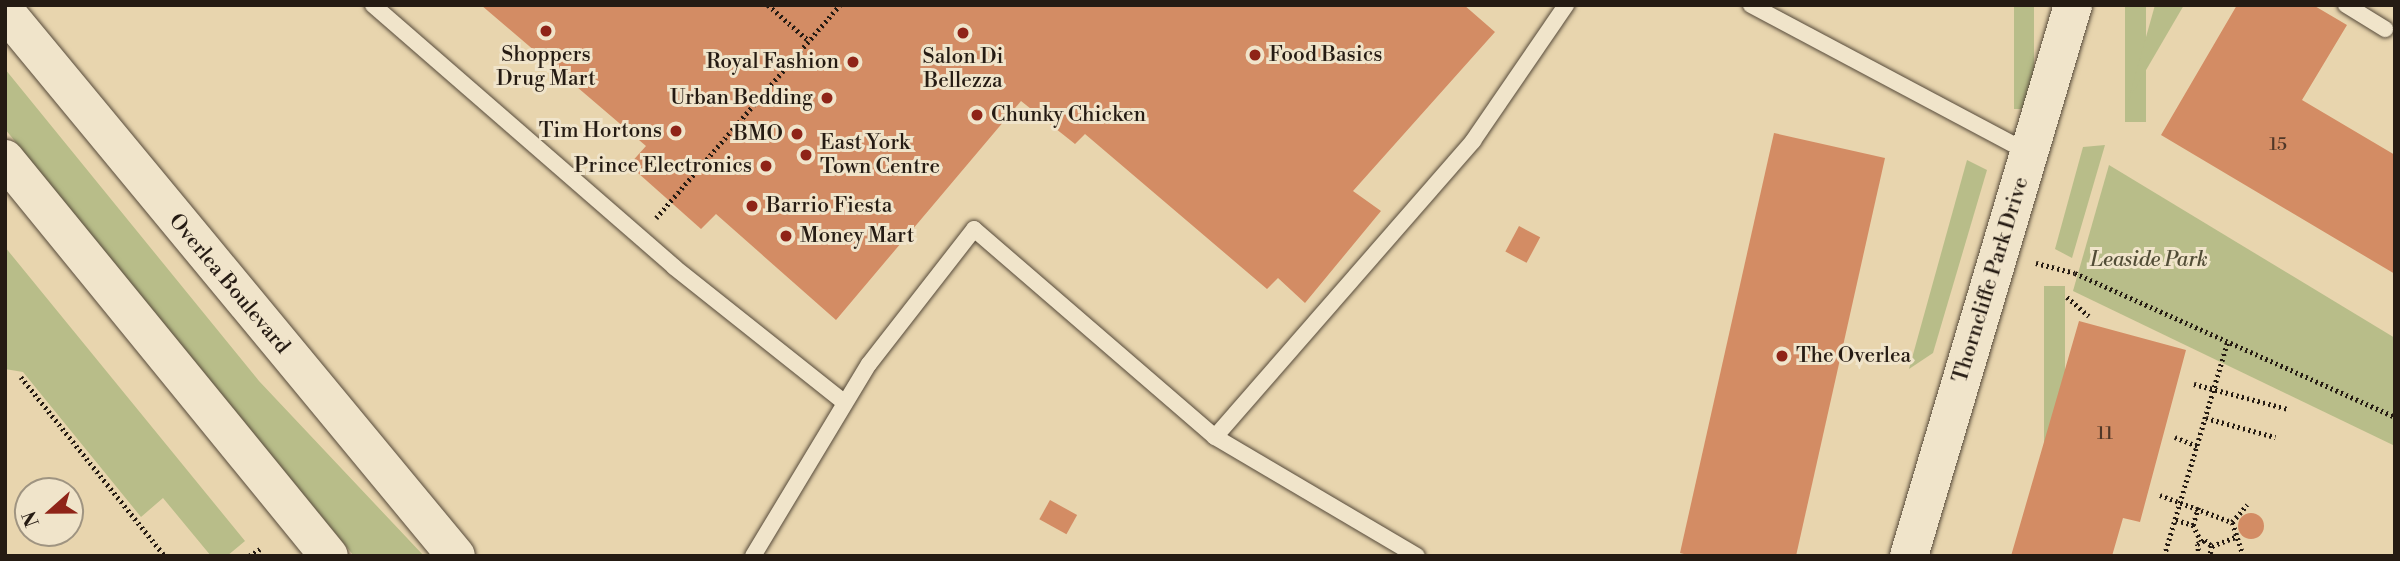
<!DOCTYPE html>
<html>
<head>
<meta charset="utf-8">
<style>
	body { margin:0 }
	#map { position:relative; width:2400px; height:561px; overflow:hidden; background:#e8d5ae; font-family:"Libre Bodoni",serif }
	div>[style] { position:absolute }
	[style*='--x'] { left:calc(var(--x)*1px); top:calc(var(--y)*1px); width:calc(var(--w)*1px); rotate:calc(var(--a)*1deg) }
	.green>* { inset:0; background:#b8bd89; transform-origin:0 0 }
	.building>* { inset:0; background:#d38c64; transform-origin:0 0 }
	.round { border-radius:50% }
	.path>* { height:4.5px; margin-top:-2.25px; transform-origin:0; background:repeating-linear-gradient(90deg,#251b13 0 2px,transparent 0 5.5px) }
	.roads { filter:drop-shadow(0 0 2px #564a3a) drop-shadow(0 0 2px #564a3a) }
	.lane>* { height:16px; margin:-8px; padding:0 8px; transform-origin:8px; border-radius:8px; background:#f0e4ca }
	.secondary>* { height:38px; margin:-19px; padding:0 19px; transform-origin:19px; border-radius:19px; background:#f0e4ca }
	.dots>* { width:19px; height:19px; translate:-50% -50%; box-sizing:border-box; border:4px solid #f0e4ca; border-radius:50% }
	span { translate:-50% -50%; white-space:nowrap; text-align:center; line-height:1.15; -webkit-text-stroke:6px #f0e4ca; paint-order:stroke }
	.number-label { font-size:18px; color:#503727 }
	.number-label span { -webkit-text-stroke-width:0 }
	.poi-label { font-size:21px; color:#251b13 }
	.left { translate:0 -50%; text-align:left }
	.right { translate:-100% -50%; text-align:right }
	.park-label { font-size:21px; color:#514c36; font-style:italic }
	.street-label { font-size:21px; color:#251b13 }
	.frame { position:absolute; inset:0; border:7px solid #251b13; pointer-events:none }
	.north { position:absolute; left:14px; top:477px; width:70px; height:70px; box-sizing:border-box; background:#f0e4ca; border:2px solid #9f9481; border-radius:50%; rotate:249deg; font-size:19px; font-weight:700; line-height:28px; text-align:center; color:#251b13 }
	.north::after { content:''; display:block; margin:auto; width:24px; height:32px; background:#8f2418; clip-path:polygon(50% 0,100% 100%,50% 72%,0 100%) }
</style>
</head>
<body>
<div id="map">
	<div class="green">
		<div style="left:2014px;top:5px;width:20px;height:104px"></div>
		<div style="left:2125px;top:5px;width:21px;height:117px"></div>
		<div style="clip-path:polygon(2155px 5px,2184px 5px,2128px 101px)"></div>
		<div style="clip-path:polygon(5px 69px,259px 381px,424px 556px,354px 556px,5px 129px)"></div>
		<div style="clip-path:polygon(2105px 145px,2072px 258px,2055px 249px,2083px 147px)"></div>
		<div style="clip-path:polygon(1967px 160px,1987px 170px,1933px 353px,1909px 369px)"></div>
		<div style="clip-path:polygon(2109px 165px,2395px 338px,2395px 446px,2073px 291px)"></div>
		<div style="clip-path:polygon(5px 247px,245px 541px,227px 556px,211px 556px,163px 498px,141px 517px,23px 372px,5px 369px)"></div>
		<div style="left:2044px;top:286px;width:21px;height:281px"></div>
	</div>
	<div class="building">
		<div style="clip-path:polygon(481px 5px,1464px 5px,1495px 32px,1353px 191px,1381px 211px,1305px 303px,1278px 278px,1267px 289px,1085px 134px,1075px 144px,1021px 101px,836px 320px,716px 214px,701px 229px,629px 165px,646px 146px)"></div>
		<div style="clip-path:polygon(2237px 5px,2313px 5px,2347px 25px,2302px 100px,2395px 155px,2395px 274px,2161px 135px)"></div>
		<div style="clip-path:polygon(1774px 133px,1885px 158px,1796px 556px,1692px 556px,1680px 553px)"></div>
		<div style="left:1519px;top:226px;width:24px;height:29px;rotate:28deg"></div>
		<div style="clip-path:polygon(2079px 321px,2186px 350px,2140px 522px,2123px 518px,2112px 556px,2011px 556px)"></div>
		<div style="left:1050px;top:500px;width:31px;height:22px;rotate:29deg"></div>
		<div class="round" style="left:2238px;top:513px;width:26px;height:26px"></div>
	</div>
	<div class="path">
		<div style="--x:768;--y:5;--w:55;--a:41.3"></div>
		<div style="--x:656;--y:218;--w:281;--a:-49.2"></div>
		<div style="--x:2036;--y:263;--w:40;--a:14.4"></div>
		<div style="--x:2075;--y:273;--w:351;--a:24.2"></div>
		<div style="--x:2067;--y:297;--w:29;--a:41"></div>
		<div style="--x:21;--y:377;--w:230;--a:51.2"></div>
		<div style="--x:2194;--y:384;--w:97;--a:14.9"></div>
		<div style="--x:2206;--y:418;--w:72;--a:15.4"></div>
		<div style="--x:2175;--y:437;--w:24;--a:22"></div>
		<div style="--x:2160;--y:495;--w:77;--a:20.6"></div>
		<div style="--x:2176;--y:520;--w:18;--a:16"></div>
		<div style="--x:2193;--y:525;--w:19;--a:-74"></div>
		<div style="--x:2193;--y:525;--w:18;--a:63"></div>
		<div style="--x:2212;--y:546;--w:26;--a:-21"></div>
		<div style="--x:249;--y:556;--w:13;--a:-32"></div>
		<div style="--x:2156;--y:556;--w:3;--a:0"></div>
		<div style="--x:2164;--y:556;--w:225;--a:-73.5"></div>
		<div style="--x:2199;--y:556;--w:12;--a:-99"></div>
		<div style="--x:2197;--y:544;--w:9;--a:-27"></div>
		<div style="--x:2205;--y:540;--w:9;--a:41"></div>
		<div style="--x:2212;--y:546;--w:10;--a:101"></div>
		<div style="--x:2243;--y:556;--w:36;--a:-108"></div>
		<div style="--x:2232;--y:522;--w:23;--a:-49"></div>
	</div>
	<div class="roads">
		<div class="lane">
			<div style="--x:373;--y:5;--w:399;--a:41"></div>
			<div style="--x:674;--y:267;--w:217;--a:38.5"></div>
			<div style="--x:1751;--y:5;--w:315;--a:28"></div>
			<div style="--x:2346;--y:5;--w:46;--a:31.6"></div>
			<div style="--x:1215;--y:437;--w:393;--a:-48.9"></div>
			<div style="--x:1473;--y:141;--w:165;--a:-55.6"></div>
			<div style="--x:753;--y:556;--w:224;--a:-58.9"></div>
			<div style="--x:869;--y:364;--w:171;--a:-52.1"></div>
			<div style="--x:974;--y:229;--w:318;--a:40.8"></div>
			<div style="--x:1215;--y:437;--w:234;--a:30.5"></div>
		</div>
		<div class="secondary">
			<div style="--x:5;--y:11;--w:707;--a:50.39"></div>
			<div style="--x:5;--y:159;--w:512;--a:50.78"></div>
			<div style="--x:1909;--y:556;--w:575;--a:-73.42"></div>
		</div>
	</div>
	<div class="dots">
		<div style="left:546px;top:31px;background:#8f2418"></div>
		<div style="left:963px;top:33px;background:#8f2418"></div>
		<div style="left:1255px;top:55px;background:#8f2418"></div>
		<div style="left:853px;top:62px;background:#8f2418"></div>
		<div style="left:827px;top:98px;background:#8f2418"></div>
		<div style="left:977px;top:115px;background:#8f2418"></div>
		<div style="left:676px;top:131px;background:#8f2418"></div>
		<div style="left:797px;top:134px;background:#8f2418"></div>
		<div style="left:806px;top:155px;background:#8f2418"></div>
		<div style="left:766px;top:166px;background:#8f2418"></div>
		<div style="left:752px;top:206px;background:#8f2418"></div>
		<div style="left:786px;top:236px;background:#8f2418"></div>
		<div style="left:1782px;top:356px;background:#8f2418"></div>
	</div>
	<div class="number-label">
		<span style="left:2278px;top:145px">15</span>
		<span style="left:2105px;top:434px">11</span>
	</div>
	<div class="poi-label">
		<span style="left:546px;top:67px">Shoppers<br>Drug Mart</span>
		<span class="left" style="left:1269px;top:55px">Food Basics</span>
		<span style="left:963px;top:69px">Salon Di<br>Bellezza</span>
		<span class="right" style="left:839px;top:62px">Royal Fashion</span>
		<span class="right" style="left:813px;top:98px">Urban Bedding</span>
		<span class="left" style="left:991px;top:115px">Chunky Chicken</span>
		<span class="right" style="left:662px;top:131px">Tim Hortons</span>
		<span class="right" style="left:783px;top:134px">BMO</span>
		<span class="left" style="left:820px;top:155px">East York<br>Town Centre</span>
		<span class="right" style="left:752px;top:166px">Prince Electronics</span>
		<span class="left" style="left:766px;top:206px">Barrio Fiesta</span>
		<span class="left" style="left:800px;top:236px">Money Mart</span>
		<span class="left" style="left:1796px;top:356px">The Overlea</span>
	</div>
	<div class="park-label">
		<span style="left:2149px;top:260px">Leaside Park</span>
	</div>
	<div class="street-label">
		<span style="left:1991px;top:280px;rotate:-73deg">Thorncliffe Park Drive</span>
		<span style="left:229px;top:284px;rotate:50deg">Overlea Boulevard</span>
	</div>
	<div class="frame"></div>
	<div class="north">N</div>
</div>
</body>
</html>
